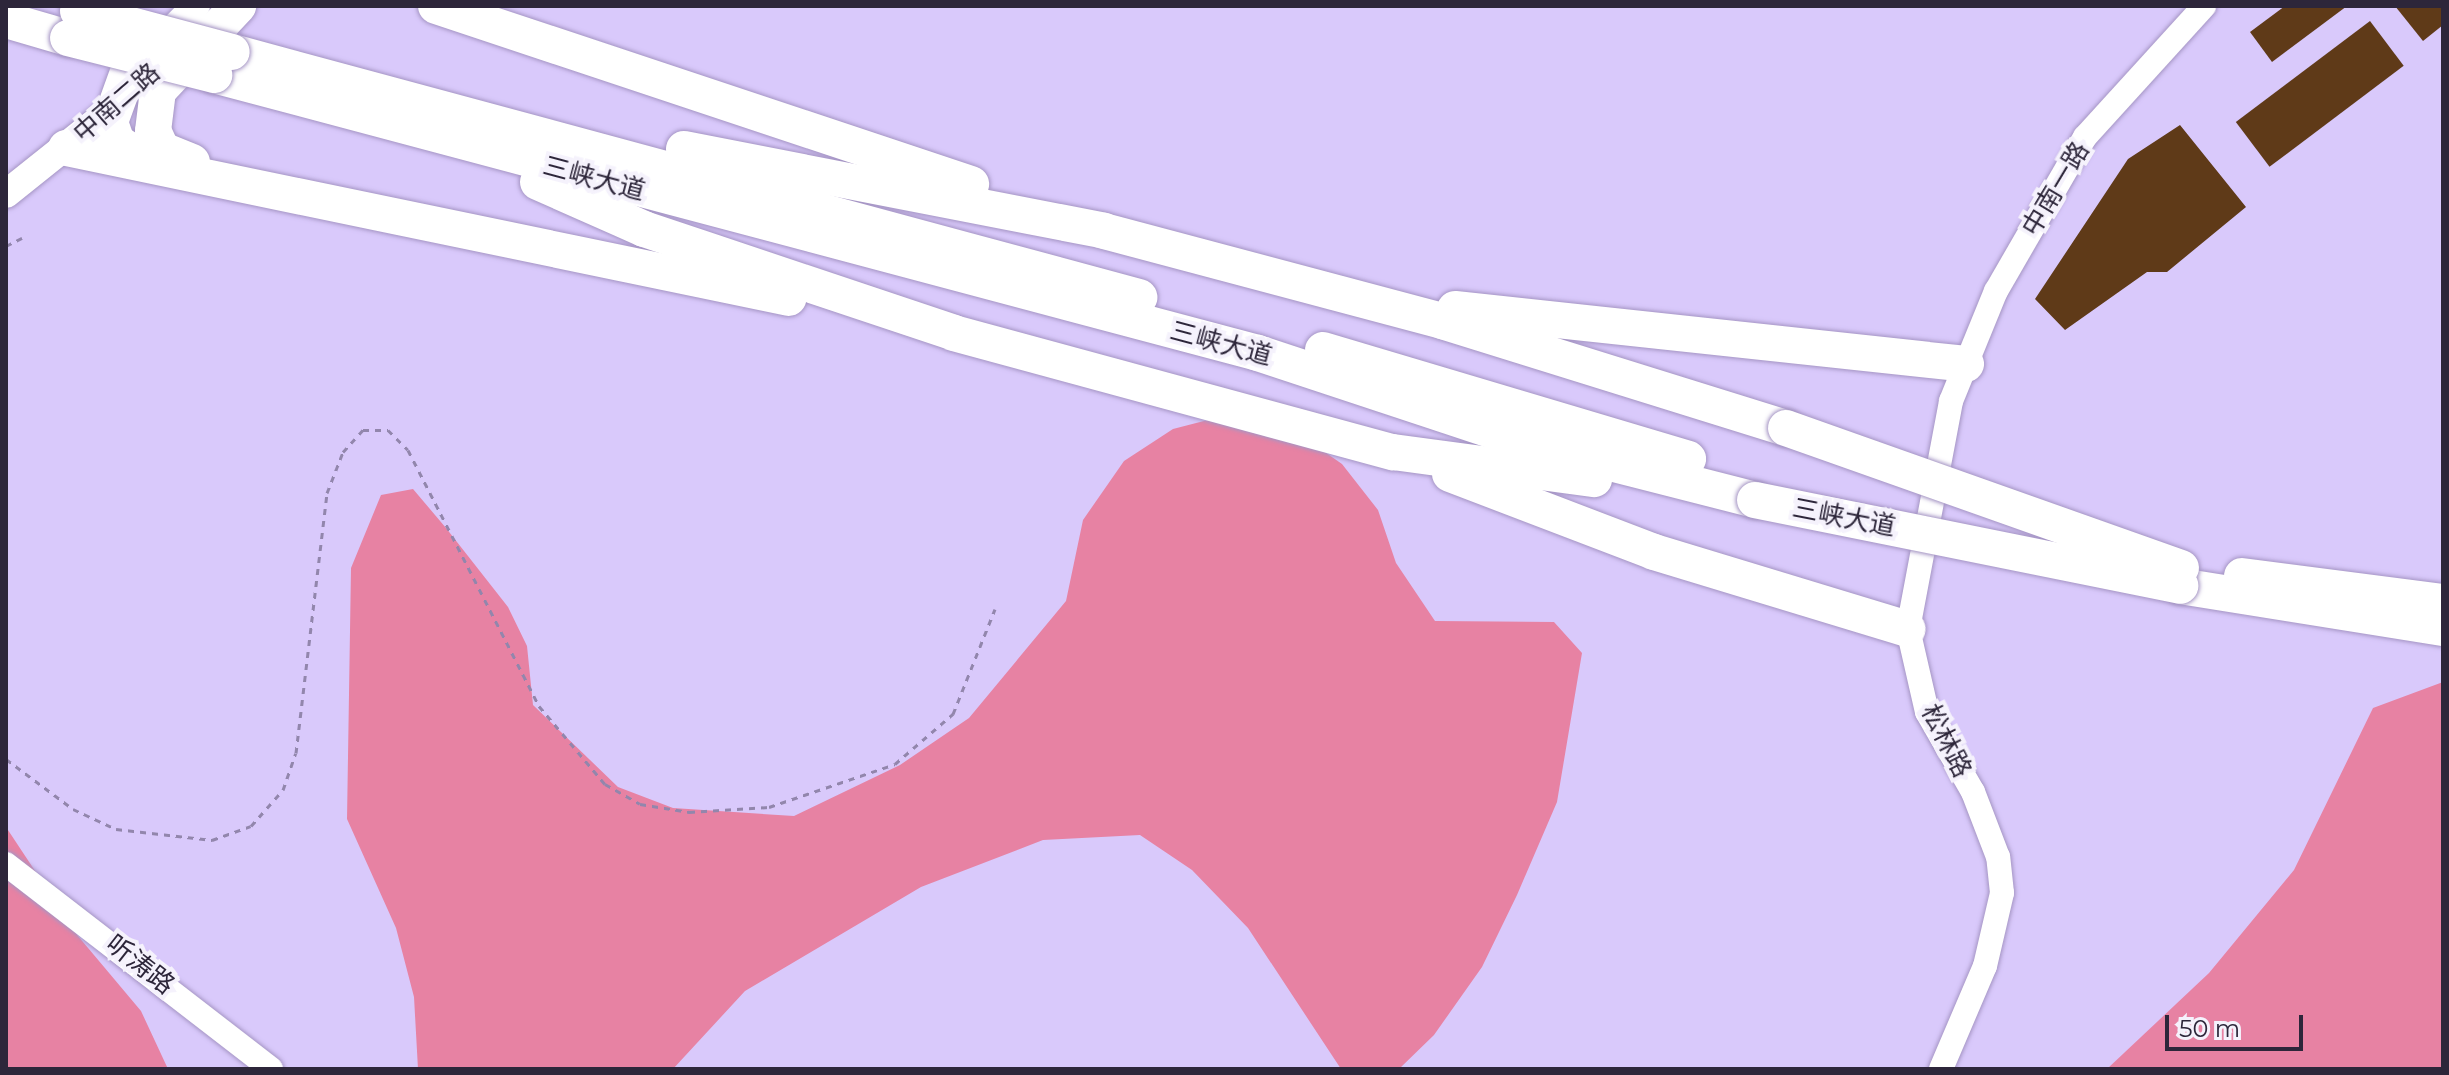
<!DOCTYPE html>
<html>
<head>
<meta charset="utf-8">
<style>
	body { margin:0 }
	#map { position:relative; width:2449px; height:1075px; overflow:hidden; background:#d9c9fb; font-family:Montserrat,"Noto Sans SC",sans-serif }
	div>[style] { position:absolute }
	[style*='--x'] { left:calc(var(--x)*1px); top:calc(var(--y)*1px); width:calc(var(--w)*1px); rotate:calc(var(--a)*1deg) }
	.forest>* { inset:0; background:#e782a3 }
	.building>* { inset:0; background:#5f3a18; transform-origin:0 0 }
	.path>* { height:3px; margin-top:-1.5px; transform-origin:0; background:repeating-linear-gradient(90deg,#9286ac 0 6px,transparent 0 12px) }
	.roads { filter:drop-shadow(0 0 2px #a595c4) drop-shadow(0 0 2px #a595c4) }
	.tertiary>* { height:24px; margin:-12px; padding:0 12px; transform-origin:12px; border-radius:12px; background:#fff }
	.secondary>* { height:28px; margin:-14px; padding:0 14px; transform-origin:14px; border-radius:14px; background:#fff }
	.motorway>* { height:36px; margin:-18px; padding:0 18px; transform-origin:18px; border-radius:18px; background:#fff }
	.bridges { filter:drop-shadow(0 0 2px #a595c4) drop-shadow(0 0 2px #a595c4) }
	.motorway-bridge>* { height:36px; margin:-18px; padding:0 18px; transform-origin:18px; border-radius:18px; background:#fff }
	span { translate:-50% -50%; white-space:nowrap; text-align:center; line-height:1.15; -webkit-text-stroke:8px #f5f2fc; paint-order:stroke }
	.street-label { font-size:26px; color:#2d263a }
	.frame { position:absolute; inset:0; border:8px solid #2d263a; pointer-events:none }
	.scale { position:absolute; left:2165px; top:1015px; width:138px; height:36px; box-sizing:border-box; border:4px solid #2d263a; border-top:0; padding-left:10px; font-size:24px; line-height:28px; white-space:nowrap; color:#2d263a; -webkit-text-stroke:6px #f5f2fc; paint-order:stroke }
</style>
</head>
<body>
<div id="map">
	<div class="forest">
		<div style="clip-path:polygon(1227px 415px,1286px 425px,1342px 464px,1378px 510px,1396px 563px,1435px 621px,1554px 622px,1582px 653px,1557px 802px,1517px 895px,1482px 967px,1434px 1035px,1399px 1069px,1341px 1069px,1248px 928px,1192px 870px,1140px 835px,1043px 840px,921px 887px,745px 991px,673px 1069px,418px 1069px,414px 997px,396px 928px,347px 819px,351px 568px,381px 495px,413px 489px,446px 528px,508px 607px,527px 646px,533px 705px,618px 787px,673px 808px,794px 816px,900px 765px,969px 718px,1066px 601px,1083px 520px,1124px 461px,1173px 429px)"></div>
		<div style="clip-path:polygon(2443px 682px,2443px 1069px,2107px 1069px,2209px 973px,2294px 870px,2373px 708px)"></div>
		<div style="clip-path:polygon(6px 827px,78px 936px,141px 1011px,168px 1069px,6px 1069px)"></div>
	</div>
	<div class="building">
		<div style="clip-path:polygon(2285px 6px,2347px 6px,2272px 62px,2250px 32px)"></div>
		<div style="clip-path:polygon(2395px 6px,2443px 6px,2443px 25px,2423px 41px)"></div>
		<div style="left:2370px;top:21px;width:56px;height:168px;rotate:53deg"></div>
		<div style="clip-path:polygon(2180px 125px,2246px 207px,2167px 272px,2147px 272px,2065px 330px,2035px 299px,2128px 159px)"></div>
	</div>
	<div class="path">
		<div style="--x:6;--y:246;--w:18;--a:-27"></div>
		<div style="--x:6;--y:759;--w:84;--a:36.7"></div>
		<div style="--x:73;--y:809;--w:47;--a:24.9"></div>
		<div style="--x:116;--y:829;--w:97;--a:6.5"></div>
		<div style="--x:212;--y:840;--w:41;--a:-19.7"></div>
		<div style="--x:251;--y:826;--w:48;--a:-48.4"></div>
		<div style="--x:283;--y:790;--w:39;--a:-71"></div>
		<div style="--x:296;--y:753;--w:262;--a:-83.2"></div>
		<div style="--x:327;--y:493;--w:44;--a:-68.7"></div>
		<div style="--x:343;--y:452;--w:30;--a:-48"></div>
		<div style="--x:363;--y:430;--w:25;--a:0"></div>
		<div style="--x:388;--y:430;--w:28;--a:45"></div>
		<div style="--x:408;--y:450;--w:288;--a:62.9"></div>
		<div style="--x:539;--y:706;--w:102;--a:49.8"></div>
		<div style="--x:605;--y:784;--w:40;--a:29.7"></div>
		<div style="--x:640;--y:804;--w:50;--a:9.3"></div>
		<div style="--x:689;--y:812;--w:80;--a:-3.6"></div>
		<div style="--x:769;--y:807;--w:133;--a:-18.8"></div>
		<div style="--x:895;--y:764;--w:77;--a:-40.8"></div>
		<div style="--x:953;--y:714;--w:113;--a:-68.2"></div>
	</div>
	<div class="roads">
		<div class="tertiary">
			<div style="--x:6;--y:864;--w:335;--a:37.7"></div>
			<div style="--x:1941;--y:1069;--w:112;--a:-66.9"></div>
			<div style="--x:1985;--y:966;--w:75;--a:-76.9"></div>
			<div style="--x:2002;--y:893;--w:36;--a:-96"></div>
			<div style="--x:1998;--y:857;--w:70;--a:-111"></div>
			<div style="--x:1973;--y:792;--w:92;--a:-119.9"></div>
			<div style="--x:1927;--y:712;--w:85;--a:-102.9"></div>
			<div style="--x:1908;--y:629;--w:232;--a:-79.3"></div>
			<div style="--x:1951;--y:401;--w:119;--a:-67.8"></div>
			<div style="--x:1996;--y:291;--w:178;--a:-60"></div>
			<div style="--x:2085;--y:137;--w:177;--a:-47.7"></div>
		</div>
		<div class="secondary">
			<div style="--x:157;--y:45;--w:55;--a:-45"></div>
			<div style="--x:6;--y:194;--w:147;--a:-38.7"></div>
		</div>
		<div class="motorway">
			<div style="--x:436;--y:6;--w:564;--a:18.4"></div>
			<div style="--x:6;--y:20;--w:65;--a:16.2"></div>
			<div style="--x:232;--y:52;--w:940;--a:15.12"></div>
			<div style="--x:127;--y:75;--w:50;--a:109.9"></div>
			<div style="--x:110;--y:122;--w:21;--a:71"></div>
			<div style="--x:117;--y:142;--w:35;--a:33"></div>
			<div style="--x:214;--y:75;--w:1080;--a:14.91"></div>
			<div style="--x:1258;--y:353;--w:280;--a:18.3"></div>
			<div style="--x:1524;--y:441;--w:238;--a:14.3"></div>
			<div style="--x:66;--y:148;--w:738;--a:11.72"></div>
			<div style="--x:684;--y:149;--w:428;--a:11"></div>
			<div style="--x:1104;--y:231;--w:350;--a:14.9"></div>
			<div style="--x:1442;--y:321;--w:360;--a:17.3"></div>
			<div style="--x:192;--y:162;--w:32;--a:-158"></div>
			<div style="--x:162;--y:150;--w:21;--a:-115"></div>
			<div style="--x:153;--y:131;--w:40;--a:-82.9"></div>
			<div style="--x:158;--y:91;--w:117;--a:-46.7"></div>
			<div style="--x:538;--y:182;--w:116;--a:23.9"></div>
			<div style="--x:644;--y:229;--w:327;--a:18.5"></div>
			<div style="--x:954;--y:333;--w:455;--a:15.2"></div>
			<div style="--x:1393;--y:452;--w:203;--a:7.7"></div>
			<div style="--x:1455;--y:309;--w:514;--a:6.14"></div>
			<div style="--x:1323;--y:350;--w:381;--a:16.6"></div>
			<div style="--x:1450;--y:474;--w:218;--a:20.9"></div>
			<div style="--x:1654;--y:552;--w:265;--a:16.9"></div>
			<div style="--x:2242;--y:576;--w:203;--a:7.4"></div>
			<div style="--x:2180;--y:586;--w:266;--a:9.1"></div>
		</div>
	</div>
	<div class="bridges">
		<div class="motorway-bridge">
			<div style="--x:78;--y:11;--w:159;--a:14.9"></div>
			<div style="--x:68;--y:38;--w:151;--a:14.2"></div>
			<div style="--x:1786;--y:428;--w:419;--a:19.5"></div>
			<div style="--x:1755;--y:500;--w:434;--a:11.4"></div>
		</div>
	</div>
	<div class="street-label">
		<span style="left:117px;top:103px;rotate:-41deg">中南二路</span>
		<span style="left:594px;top:179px;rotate:15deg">三峡大道</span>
		<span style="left:2056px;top:189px;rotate:-59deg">中南一路</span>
		<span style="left:1221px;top:344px;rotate:15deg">三峡大道</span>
		<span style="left:1844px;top:518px;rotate:11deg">三峡大道</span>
		<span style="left:1946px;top:741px;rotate:63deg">松林路</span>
		<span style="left:140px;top:965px;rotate:38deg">听涛路</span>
	</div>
	<div class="frame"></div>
	<div class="scale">50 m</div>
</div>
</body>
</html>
